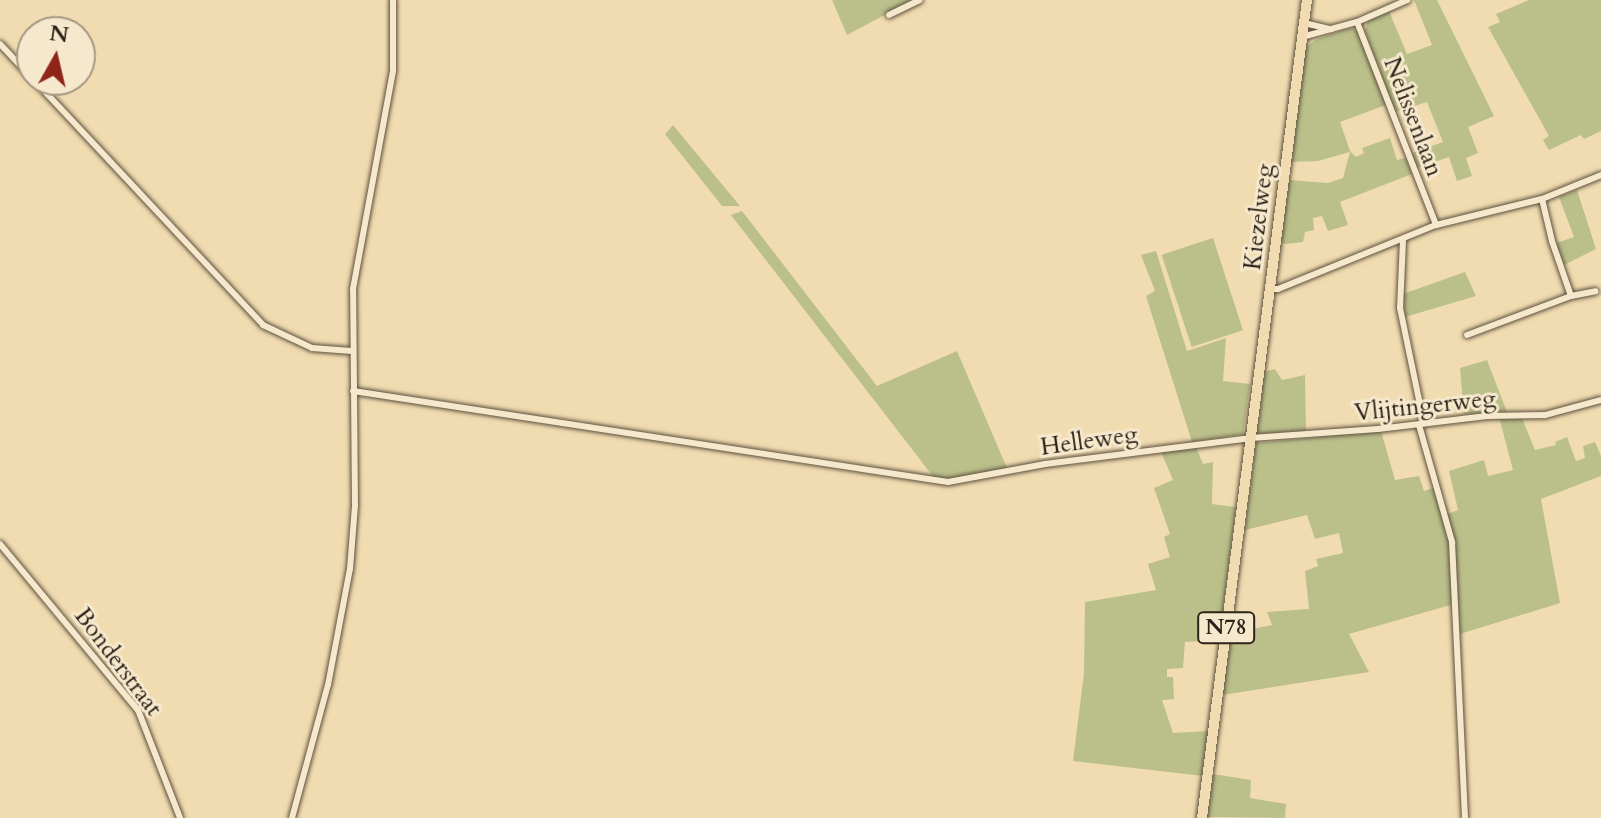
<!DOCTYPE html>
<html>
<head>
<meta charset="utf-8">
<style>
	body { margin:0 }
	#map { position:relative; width:1601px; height:818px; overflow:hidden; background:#f1dcb1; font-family:Cardo,serif }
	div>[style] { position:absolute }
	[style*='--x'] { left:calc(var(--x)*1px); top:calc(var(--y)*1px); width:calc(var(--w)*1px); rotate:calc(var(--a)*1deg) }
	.green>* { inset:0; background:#bbc08b; transform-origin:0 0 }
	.roads { filter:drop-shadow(0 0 2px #5d513f) drop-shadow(0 0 2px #5d513f) }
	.street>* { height:6px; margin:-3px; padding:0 3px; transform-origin:3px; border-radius:3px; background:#f6e8cc }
	.primary>* { height:10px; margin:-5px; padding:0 5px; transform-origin:5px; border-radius:5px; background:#f1dcb1 }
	span { translate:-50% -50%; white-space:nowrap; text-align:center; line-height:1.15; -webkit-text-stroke:6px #f6e8cc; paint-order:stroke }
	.shield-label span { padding:2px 6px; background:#f6e8cc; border:2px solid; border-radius:6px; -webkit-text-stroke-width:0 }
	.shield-label { font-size:22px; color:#2c2319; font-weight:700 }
	.street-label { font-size:24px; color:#2c2319 }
	.north { position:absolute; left:16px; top:16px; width:80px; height:80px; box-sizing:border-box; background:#f6e8cc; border:2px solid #a59984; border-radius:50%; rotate:8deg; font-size:22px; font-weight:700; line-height:32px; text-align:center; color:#2c2319 }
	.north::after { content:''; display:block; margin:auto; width:28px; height:36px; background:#8f2418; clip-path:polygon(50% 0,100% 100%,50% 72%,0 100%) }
</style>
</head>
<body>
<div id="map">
	<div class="green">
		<div style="clip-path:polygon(832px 0,913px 0,847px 35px)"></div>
		<div style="clip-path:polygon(1414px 0,1437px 0,1494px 116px,1468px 127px,1478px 153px,1466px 158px,1472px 176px,1457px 181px,1449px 157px,1417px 168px,1412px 153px,1443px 142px,1427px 102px,1395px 112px,1365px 31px,1368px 21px,1389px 11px,1407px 54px,1432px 45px)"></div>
		<div style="clip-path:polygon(1529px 0,1601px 0,1601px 131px,1584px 139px,1581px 135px,1549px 150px,1543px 140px,1549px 136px,1488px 27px,1500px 22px,1496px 14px)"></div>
		<div style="clip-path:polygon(1350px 28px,1357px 31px,1386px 105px,1340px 122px,1350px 151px,1356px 157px,1364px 153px,1362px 148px,1390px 138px,1397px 160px,1405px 158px,1412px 174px,1340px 202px,1348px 225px,1328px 231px,1322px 216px,1313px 218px,1314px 230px,1305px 232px,1303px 242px,1286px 244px,1281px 243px,1289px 180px,1328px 183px,1343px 178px,1350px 152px,1318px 161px,1291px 162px,1306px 47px,1317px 39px)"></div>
		<div style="clip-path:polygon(673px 125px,740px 206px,722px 206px,665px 134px)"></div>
		<div style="clip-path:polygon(1577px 190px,1596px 249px,1564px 265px,1556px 243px,1574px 237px,1559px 197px)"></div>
		<div style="clip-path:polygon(742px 211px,877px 386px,957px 351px,1007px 468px,958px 479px,935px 479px,731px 215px)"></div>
		<div style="left:1213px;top:238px;width:97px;height:54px;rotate:72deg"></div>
		<div style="clip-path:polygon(1156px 251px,1187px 351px,1226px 338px,1223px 381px,1250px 384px,1243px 434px,1192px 442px,1146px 296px,1155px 291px,1141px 255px)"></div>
		<div style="clip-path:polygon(1465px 272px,1476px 296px,1405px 317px,1403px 294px)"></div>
		<div style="clip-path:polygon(1487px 360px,1507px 412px,1464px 414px,1460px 368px)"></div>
		<div style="clip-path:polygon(1275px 369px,1282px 380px,1305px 375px,1306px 431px,1260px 434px,1257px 431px,1264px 372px)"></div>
		<div style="clip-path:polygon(1499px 417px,1522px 418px,1535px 450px,1556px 445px,1555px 442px,1567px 437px,1576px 461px,1585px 458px,1583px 446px,1595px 442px,1601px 456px,1601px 476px,1541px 499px,1560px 603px,1460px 634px,1456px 562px,1447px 514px,1458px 510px,1449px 471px,1484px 460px,1488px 476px,1513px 470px)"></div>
		<div style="clip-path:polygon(1381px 431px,1395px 480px,1419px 476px,1424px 491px,1436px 487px,1449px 537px,1454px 604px,1349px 634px,1369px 672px,1222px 695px,1231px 633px,1272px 625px,1267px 612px,1309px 609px,1305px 571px,1318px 566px,1316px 559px,1343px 553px,1339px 533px,1315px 539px,1307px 515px,1245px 530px,1256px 443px)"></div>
		<div style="clip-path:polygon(1196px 447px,1203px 464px,1213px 462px,1212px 504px,1236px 507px,1219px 640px,1185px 642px,1183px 668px,1167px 669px,1167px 677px,1173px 677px,1174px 699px,1162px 700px,1173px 733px,1208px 731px,1203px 776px,1073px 761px,1084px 673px,1085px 602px,1156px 590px,1148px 564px,1170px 557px,1164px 537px,1170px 534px,1154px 488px,1173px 480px,1161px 452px)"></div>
		<div style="clip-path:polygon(1213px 774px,1251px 780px,1250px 798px,1286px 804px,1285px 818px,1207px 817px)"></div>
	</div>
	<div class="roads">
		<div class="street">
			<div style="--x:889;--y:15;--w:34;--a:-26"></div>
			<div style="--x:1357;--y:22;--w:218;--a:68.7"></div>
			<div style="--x:1304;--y:23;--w:28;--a:13"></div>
			<div style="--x:1302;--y:37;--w:57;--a:-15.3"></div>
			<div style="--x:1357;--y:22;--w:55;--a:-23.7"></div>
			<div style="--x:0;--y:44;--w:47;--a:46.7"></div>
			<div style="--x:34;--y:80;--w:335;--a:46.9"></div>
			<div style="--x:263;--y:325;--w:54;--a:25.1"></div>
			<div style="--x:312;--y:348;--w:40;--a:4.3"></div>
			<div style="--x:1403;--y:240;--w:68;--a:92.5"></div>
			<div style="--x:1400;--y:308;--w:118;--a:78.3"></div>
			<div style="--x:1269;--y:289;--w:9;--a:0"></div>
			<div style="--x:1278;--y:289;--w:170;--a:-22.1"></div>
			<div style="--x:1436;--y:225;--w:109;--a:-13.8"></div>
			<div style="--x:1542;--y:199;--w:64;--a:-22.1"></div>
			<div style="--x:1571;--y:296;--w:25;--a:-11"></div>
			<div style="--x:1467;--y:335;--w:111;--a:-20.6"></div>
			<div style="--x:1571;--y:296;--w:58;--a:-109.1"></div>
			<div style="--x:1552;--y:241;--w:43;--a:-103.4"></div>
			<div style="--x:353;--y:391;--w:602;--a:8.7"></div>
			<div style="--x:948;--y:482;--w:99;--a:-10.5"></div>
			<div style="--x:1045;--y:464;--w:208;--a:-7.2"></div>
			<div style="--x:1251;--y:438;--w:127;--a:-4.1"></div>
			<div style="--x:1378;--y:429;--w:110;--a:-6.8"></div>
			<div style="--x:1487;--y:416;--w:58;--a:-1"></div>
			<div style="--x:1545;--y:415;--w:58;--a:-15"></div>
			<div style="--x:1419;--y:425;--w:122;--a:74.2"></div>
			<div style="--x:1452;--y:542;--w:276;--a:87.3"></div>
			<div style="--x:0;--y:544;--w:216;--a:50.3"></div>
			<div style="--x:138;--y:710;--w:116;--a:68.7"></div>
			<div style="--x:292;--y:818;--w:138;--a:-74.9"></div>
			<div style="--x:328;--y:685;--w:118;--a:-79.3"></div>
			<div style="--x:350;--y:569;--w:64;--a:-85.5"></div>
			<div style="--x:355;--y:505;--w:216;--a:-90.5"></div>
			<div style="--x:353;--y:289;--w:222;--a:-79.6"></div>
			<div style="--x:393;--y:71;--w:71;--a:-90"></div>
		</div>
		<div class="primary">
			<div style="--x:1202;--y:818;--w:825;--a:-82.69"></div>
		</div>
	</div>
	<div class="shield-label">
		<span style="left:1226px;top:628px">N78</span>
	</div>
	<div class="street-label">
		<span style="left:1413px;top:117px;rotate:69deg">Nelissenlaan</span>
		<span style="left:1259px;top:217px;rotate:-83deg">Kiezelweg</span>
		<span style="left:1425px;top:406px;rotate:-6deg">Vlijtingerweg</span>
		<span style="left:1089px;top:441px;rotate:-8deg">Helleweg</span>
		<span style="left:118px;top:662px;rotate:53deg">Bonderstraat</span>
	</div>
	<div class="north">N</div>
</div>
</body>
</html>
